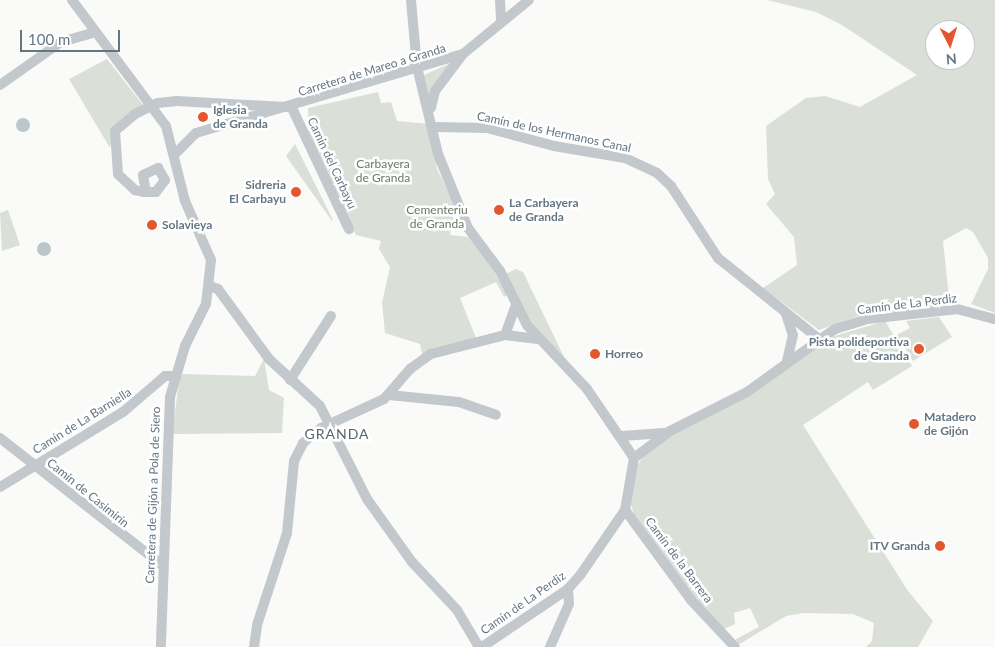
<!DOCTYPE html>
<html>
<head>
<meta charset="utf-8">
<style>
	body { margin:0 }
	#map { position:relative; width:995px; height:647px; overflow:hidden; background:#fafaf8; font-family:Lato,sans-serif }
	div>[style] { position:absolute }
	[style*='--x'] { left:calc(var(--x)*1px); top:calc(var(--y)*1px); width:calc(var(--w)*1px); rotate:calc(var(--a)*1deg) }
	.green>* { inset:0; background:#dadfd7 }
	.water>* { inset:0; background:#bbc7cb }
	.round { border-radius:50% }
	.minor>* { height:10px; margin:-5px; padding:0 5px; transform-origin:5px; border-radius:5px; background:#c3c8cc }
	.dots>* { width:14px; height:14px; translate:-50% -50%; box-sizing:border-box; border:2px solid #fff; border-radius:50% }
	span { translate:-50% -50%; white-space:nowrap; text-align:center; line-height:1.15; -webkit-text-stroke:5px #fff; paint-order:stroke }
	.street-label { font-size:12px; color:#657683 }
	.poi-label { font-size:12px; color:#657683; font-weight:700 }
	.left { translate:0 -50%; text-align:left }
	.right { translate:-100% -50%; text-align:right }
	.park-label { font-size:12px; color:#687a64 }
	.neighbourhood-label { font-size:14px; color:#57646e; letter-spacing:1px }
	.north { position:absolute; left:925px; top:20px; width:50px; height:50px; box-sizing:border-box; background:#fff; border:1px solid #c1c8cd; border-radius:50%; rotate:175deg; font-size:14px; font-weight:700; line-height:20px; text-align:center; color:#657683 }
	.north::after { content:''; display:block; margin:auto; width:18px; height:22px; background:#e4572e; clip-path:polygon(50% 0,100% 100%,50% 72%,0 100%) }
	.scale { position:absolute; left:20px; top:30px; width:100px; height:22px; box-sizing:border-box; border:2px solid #657683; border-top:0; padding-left:6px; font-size:15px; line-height:18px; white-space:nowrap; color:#657683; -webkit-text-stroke:4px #fff; paint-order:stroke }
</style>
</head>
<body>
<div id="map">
	<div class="green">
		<div style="clip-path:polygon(evenodd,767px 0,995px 0,995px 313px,971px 304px,988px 269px,988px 258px,973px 232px,966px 228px,943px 241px,950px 306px,858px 316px,819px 330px,763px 288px,797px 265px,794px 237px,766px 204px,775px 194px,768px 179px,766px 126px,806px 98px,825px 96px,860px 107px,917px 75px,842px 25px,816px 12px,767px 0,935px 30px,965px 30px,965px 60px,935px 60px,935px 30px)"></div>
		<div style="clip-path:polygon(107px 59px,143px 105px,114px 127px,110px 148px,69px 79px)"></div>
		<div style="clip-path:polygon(451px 63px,429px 95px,424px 75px)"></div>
		<div style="clip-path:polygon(378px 92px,381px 103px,391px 102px,397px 121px,430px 124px,437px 169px,455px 206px,450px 235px,468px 237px,487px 258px,507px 295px,504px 297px,496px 282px,460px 298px,476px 338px,422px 354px,420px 344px,385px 333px,382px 303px,390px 267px,379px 249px,381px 241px,356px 235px,309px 133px,308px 108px)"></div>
		<div style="clip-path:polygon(295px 144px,333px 220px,332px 221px,286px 156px)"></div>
		<div style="clip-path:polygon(8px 210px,20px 245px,2px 251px,0 213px)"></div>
		<div style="clip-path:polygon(516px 269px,523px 272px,565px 359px,526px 319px,505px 274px)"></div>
		<div style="clip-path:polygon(939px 317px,952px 337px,913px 361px,897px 335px,910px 328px,906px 321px)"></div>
		<div style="clip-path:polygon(885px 321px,912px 366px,873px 390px,868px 382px,803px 425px,908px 591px,933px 621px,918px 647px,866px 647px,872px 641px,874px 623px,853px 614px,803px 613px,786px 616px,738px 645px,736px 639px,759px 627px,750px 608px,734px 613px,735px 624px,722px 630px,696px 602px,634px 514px,630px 502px,637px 466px,645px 454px,678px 431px,821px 340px)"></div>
		<div style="clip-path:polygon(264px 359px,269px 390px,284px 398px,282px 433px,172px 434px,180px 374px,255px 376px)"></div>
	</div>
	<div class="water">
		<div class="round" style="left:16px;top:118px;width:14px;height:14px"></div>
		<div class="round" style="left:37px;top:242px;width:14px;height:14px"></div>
	</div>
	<div class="minor">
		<div style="--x:72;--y:0;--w:157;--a:53.3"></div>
		<div style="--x:166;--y:126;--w:77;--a:75.8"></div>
		<div style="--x:185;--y:201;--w:64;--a:66.2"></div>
		<div style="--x:211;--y:260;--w:44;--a:96.5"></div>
		<div style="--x:206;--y:304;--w:47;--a:116.6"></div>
		<div style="--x:185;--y:346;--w:53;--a:106.4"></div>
		<div style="--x:170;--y:397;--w:250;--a:92.1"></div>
		<div style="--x:411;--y:0;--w:67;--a:84.9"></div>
		<div style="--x:417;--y:67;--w:89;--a:76.4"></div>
		<div style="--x:438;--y:154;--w:80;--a:67.9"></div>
		<div style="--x:468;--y:228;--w:54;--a:53.3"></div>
		<div style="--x:500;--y:271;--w:60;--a:63.4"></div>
		<div style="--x:527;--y:325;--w:88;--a:46.8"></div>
		<div style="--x:587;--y:389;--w:83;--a:55.7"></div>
		<div style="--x:500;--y:0;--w:22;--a:87"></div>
		<div style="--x:0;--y:85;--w:75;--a:-35.2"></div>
		<div style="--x:61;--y:42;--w:32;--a:-16"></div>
		<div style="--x:292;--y:108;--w:134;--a:64.8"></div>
		<div style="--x:431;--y:108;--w:17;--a:-77"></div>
		<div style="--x:435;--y:91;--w:46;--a:-52.9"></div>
		<div style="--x:435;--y:127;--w:52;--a:1.1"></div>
		<div style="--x:487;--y:128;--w:69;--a:15"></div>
		<div style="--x:554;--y:146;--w:72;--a:9.6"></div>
		<div style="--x:625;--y:158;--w:35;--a:25"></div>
		<div style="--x:657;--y:173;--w:19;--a:43"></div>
		<div style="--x:671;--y:186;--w:86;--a:56.9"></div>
		<div style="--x:718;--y:258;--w:128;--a:38.7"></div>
		<div style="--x:174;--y:155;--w:31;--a:-45"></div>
		<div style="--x:196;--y:133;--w:278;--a:-16.5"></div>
		<div style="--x:463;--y:54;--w:85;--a:-39.3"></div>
		<div style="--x:146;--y:192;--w:17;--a:-100"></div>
		<div style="--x:143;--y:175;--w:17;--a:-25"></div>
		<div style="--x:158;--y:168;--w:14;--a:60"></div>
		<div style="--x:165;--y:180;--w:15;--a:127"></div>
		<div style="--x:156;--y:192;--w:13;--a:180"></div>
		<div style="--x:143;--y:192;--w:8;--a:-166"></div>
		<div style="--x:135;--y:190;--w:23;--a:-137"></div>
		<div style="--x:118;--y:174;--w:43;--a:-94"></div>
		<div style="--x:115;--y:131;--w:26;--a:-40"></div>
		<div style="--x:135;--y:114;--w:25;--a:-26"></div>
		<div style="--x:158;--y:103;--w:19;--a:-6"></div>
		<div style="--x:177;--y:101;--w:109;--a:3.2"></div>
		<div style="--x:210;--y:286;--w:9;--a:21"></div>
		<div style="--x:218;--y:289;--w:87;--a:53.9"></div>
		<div style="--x:269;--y:359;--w:69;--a:42.7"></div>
		<div style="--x:320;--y:406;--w:104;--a:63.2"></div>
		<div style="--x:367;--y:499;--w:77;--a:54.5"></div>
		<div style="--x:412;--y:562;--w:66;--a:46.8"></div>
		<div style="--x:457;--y:610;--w:43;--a:59.3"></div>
		<div style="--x:786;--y:314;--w:22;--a:72"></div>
		<div style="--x:793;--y:335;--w:26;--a:103"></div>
		<div style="--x:505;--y:335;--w:30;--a:-70"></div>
		<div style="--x:290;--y:380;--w:76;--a:-57.4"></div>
		<div style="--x:389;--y:395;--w:70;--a:5.7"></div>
		<div style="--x:459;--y:402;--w:39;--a:19"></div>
		<div style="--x:622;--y:436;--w:42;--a:-4.1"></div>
		<div style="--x:0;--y:438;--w:206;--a:38.1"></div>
		<div style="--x:0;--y:487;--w:144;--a:-31.4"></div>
		<div style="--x:123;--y:412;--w:55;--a:-40.6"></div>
		<div style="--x:165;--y:376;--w:11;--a:0"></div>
		<div style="--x:625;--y:510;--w:112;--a:53.7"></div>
		<div style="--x:691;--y:600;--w:64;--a:46.9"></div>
		<div style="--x:254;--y:647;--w:22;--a:-82"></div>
		<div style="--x:257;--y:625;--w:97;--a:-71.9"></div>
		<div style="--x:287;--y:533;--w:72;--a:-84.4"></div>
		<div style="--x:294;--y:461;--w:20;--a:-63"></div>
		<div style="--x:303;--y:443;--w:23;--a:-40"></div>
		<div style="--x:321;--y:428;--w:69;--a:-24.7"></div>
		<div style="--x:384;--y:399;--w:40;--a:-49"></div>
		<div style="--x:410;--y:369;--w:26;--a:-36"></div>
		<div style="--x:431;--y:354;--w:76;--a:-14.4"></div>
		<div style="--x:505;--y:335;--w:33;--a:7"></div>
		<div style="--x:482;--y:647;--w:104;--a:-34"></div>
		<div style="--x:568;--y:589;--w:20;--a:-49"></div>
		<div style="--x:581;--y:574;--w:78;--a:-55.5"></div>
		<div style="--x:625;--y:510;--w:53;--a:-80.2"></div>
		<div style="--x:634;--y:458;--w:45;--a:-36.9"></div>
		<div style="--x:670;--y:431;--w:86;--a:-26.9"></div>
		<div style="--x:747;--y:392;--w:108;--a:-35.6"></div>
		<div style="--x:835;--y:329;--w:34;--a:-17"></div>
		<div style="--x:867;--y:319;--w:91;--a:-6.3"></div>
		<div style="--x:957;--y:309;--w:39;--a:15"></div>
		<div style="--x:550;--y:647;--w:47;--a:-66.2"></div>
		<div style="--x:569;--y:604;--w:15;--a:-94"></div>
	</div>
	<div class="dots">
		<div style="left:203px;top:117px;background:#e4572e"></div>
		<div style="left:296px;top:192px;background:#e4572e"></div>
		<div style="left:499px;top:210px;background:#e4572e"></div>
		<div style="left:152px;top:225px;background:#e4572e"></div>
		<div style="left:919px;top:349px;background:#e4572e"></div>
		<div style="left:595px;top:354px;background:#e4572e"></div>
		<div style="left:914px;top:424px;background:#e4572e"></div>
		<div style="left:940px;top:546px;background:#e4572e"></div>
	</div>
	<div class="street-label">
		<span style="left:372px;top:70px;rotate:-17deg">Carretera de Mareo a Granda</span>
		<span style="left:554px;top:132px;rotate:12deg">Camín de los Hermanos Canal</span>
		<span style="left:332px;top:163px;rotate:65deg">Camin del Carbayu</span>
		<span style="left:907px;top:304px;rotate:-7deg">Camín de La Perdiz</span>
		<span style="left:82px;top:421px;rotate:-32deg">Camín de La Barniella</span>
		<span style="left:88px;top:493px;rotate:39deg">Camín de Casimirín</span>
		<span style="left:153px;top:495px;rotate:-88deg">Carretera de Gijón a Pola de Siero</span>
		<span style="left:679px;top:560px;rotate:53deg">Camín de la Barrera</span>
		<span style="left:523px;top:603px;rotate:-35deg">Camín de La Perdiz</span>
	</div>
	<div class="poi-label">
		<span class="left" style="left:213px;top:117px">Iglesia<br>de Granda</span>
		<span class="right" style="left:286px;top:192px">Sidreria<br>El Carbayu</span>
		<span class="left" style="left:509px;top:210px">La Carbayera<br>de Granda</span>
		<span class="left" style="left:162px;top:225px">Solavieya</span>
		<span class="right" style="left:909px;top:349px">Pista polideportiva<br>de Granda</span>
		<span class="left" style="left:605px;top:354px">Horreo</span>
		<span class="left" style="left:924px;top:424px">Matadero<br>de Gijón</span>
		<span class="right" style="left:930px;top:546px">ITV Granda</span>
	</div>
	<div class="park-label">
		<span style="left:383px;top:171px">Carbayera<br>de Granda</span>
		<span style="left:437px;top:217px">Cementeriu<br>de Granda</span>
	</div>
	<div class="neighbourhood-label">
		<span style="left:337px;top:434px">GRANDA</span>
	</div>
	<div class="north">N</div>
	<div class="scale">100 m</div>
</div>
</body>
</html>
